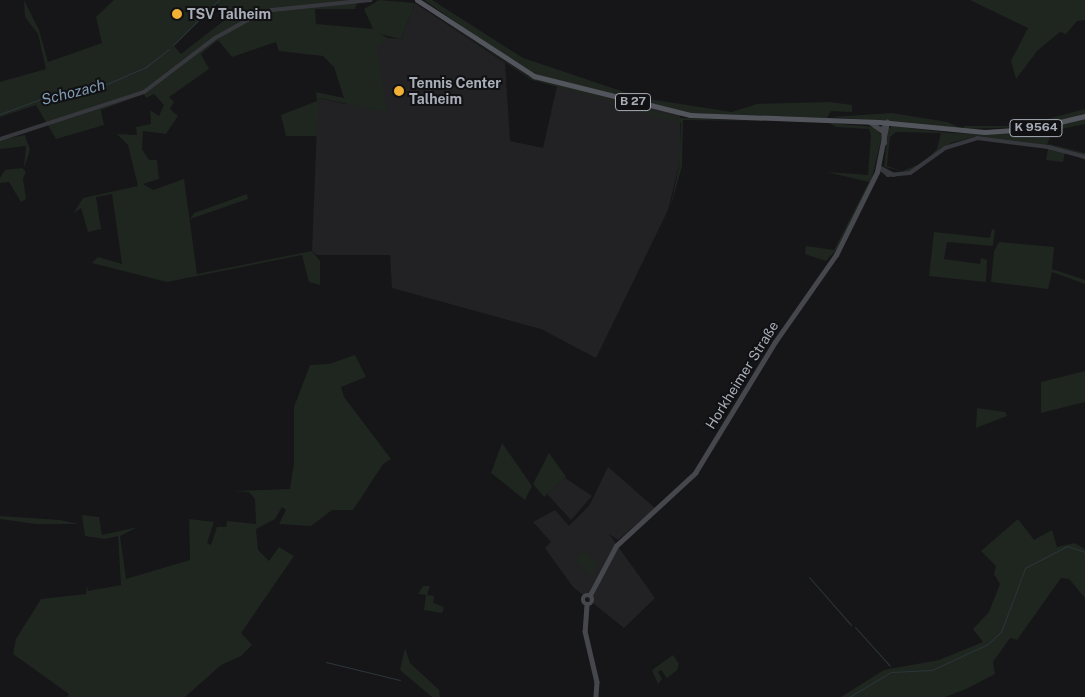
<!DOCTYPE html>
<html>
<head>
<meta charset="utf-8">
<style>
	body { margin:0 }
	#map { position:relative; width:1085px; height:697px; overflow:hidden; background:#161618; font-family:"Public Sans",sans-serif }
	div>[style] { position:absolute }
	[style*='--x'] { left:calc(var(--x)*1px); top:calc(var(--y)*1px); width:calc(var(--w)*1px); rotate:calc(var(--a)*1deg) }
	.built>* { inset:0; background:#222225 }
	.green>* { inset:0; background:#1e261f }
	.stream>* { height:1px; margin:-0.5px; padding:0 0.5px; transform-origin:0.5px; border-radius:0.5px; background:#2c353c }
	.tertiary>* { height:4px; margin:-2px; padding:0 2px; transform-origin:2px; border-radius:2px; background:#37383d }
	.secondary>* { height:4.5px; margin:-2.25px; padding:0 2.25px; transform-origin:2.25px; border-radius:2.25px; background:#45474d }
	.secondary>.ring { margin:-2.25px; padding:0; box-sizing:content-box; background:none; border:4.5px solid #45474d; border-radius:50% }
	.primary>* { height:5px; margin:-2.5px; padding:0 2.5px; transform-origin:2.5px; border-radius:2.5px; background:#53555c }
	.dots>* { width:14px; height:14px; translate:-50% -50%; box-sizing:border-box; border:2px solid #111113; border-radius:50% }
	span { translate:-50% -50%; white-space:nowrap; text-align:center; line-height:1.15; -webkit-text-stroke:4px #111113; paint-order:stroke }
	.shield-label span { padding:1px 4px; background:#111113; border:1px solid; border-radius:4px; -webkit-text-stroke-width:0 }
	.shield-label { font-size:12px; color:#a8adb8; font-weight:700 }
	.poi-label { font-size:14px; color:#a8adb8; font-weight:700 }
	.left { translate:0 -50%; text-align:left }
	.street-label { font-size:14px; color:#a8adb8 }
	.water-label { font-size:15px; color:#7f9bb3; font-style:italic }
</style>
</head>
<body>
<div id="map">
	<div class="built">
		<div style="clip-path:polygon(415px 3px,505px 63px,510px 141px,543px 148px,557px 86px,680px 115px,680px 161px,668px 210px,596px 358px,541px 329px,392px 288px,390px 255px,317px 255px,312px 251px,318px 98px,345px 104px,377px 46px,388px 38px,401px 39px)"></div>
		<div style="clip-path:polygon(608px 467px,655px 508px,618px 540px,609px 534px,655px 598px,624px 628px,573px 587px,545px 548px,551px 542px,533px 522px,555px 510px,569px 526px,589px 506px)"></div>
		<div style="clip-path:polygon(565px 478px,592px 496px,571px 520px,547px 494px)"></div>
	</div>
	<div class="green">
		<div style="clip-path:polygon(evenodd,24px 0,39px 30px,48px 62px,102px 43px,96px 17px,114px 0,358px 0,355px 9px,315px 9px,316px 24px,373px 29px,364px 9px,379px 0,415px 3px,401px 39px,379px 34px,388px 38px,377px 47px,387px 112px,319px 98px,317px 136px,286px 136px,281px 115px,317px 101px,316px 92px,344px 98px,334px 67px,323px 56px,279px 51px,276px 42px,232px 57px,218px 40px,201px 54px,209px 69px,169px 97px,174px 102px,170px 109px,178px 116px,166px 134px,143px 131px,142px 149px,149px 160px,157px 160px,159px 179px,143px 184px,153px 190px,184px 179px,197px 274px,312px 251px,320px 261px,320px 285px,309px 282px,302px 255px,167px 282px,92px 263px,98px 257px,122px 264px,112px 194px,96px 197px,101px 229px,88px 232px,81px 208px,73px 214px,83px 198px,138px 186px,128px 145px,117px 134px,137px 135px,136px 127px,151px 124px,150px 110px,159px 116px,164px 105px,154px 94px,146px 98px,144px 94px,101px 110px,104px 125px,56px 139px,36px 105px,0 117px,0 82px,46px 69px,38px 34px,25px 17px,24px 0,217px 3px,226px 19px,181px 54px,174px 46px,217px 3px)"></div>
		<div style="clip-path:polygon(424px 0,432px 0,523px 58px,642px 98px,732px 112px,757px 104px,829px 102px,852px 105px,852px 112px,831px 111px,827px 118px,689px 113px,544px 78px,529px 73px)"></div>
		<div style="clip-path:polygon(970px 0,1085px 0,1085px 20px,1077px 21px,1066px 34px,1060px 32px,1038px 50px,1016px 79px,1011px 61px,1028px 28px)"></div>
		<div style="clip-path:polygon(420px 6px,528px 76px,630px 104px,629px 106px,532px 80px)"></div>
		<div style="clip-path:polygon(631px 105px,681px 118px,757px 121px,683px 120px,682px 166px,670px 209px,679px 167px,681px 123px,629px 109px)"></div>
		<div style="clip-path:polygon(1085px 109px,1085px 115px,1029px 127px,963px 129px,964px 126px,1021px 126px)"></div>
		<div style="clip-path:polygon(892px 113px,947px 122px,961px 128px,831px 117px)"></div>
		<div style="clip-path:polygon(1085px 118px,1085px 124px,1052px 131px,1047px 145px,977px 136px,951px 143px,925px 161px,937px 149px,941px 133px,896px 132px,890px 137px,887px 166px,902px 171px,923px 163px,907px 172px,884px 167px,888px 129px,892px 126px,949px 133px,999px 134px)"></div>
		<div style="clip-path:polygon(829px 123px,875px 127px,882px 136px,871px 182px,837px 249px,826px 261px,805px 254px,806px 246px,834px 250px,869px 182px,827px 172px,868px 175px,871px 135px,869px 129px,836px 127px)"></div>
		<div style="clip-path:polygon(25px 135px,30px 150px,24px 168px,26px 146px,0 149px,0 140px)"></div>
		<div style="clip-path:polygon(1049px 144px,1085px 153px,1085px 160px,1065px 152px,1063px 162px,1046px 160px)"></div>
		<div style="clip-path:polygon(22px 168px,26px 172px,23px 178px,26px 199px,21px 202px,9px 182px,0 183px,0 178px,5px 170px)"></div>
		<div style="clip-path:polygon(247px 194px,248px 199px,190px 219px,194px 213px)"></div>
		<div style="clip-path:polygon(992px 229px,995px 230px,993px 246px,947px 242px,944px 259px,980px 264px,981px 258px,987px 260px,986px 282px,929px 276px,934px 232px,990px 238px)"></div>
		<div style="clip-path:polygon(999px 242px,1054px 247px,1052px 269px,1085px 280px,1085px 284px,1052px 272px,1048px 289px,991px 282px,994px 251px)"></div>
		<div style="clip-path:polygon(355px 355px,366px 377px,341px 387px,344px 397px,391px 459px,383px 464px,353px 510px,332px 510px,311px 526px,279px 524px,286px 510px,282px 507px,275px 519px,256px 529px,258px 550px,269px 561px,279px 547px,294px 556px,241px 633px,252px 645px,241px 656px,221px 665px,185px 697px,67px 697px,69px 694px,13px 654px,16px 639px,41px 599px,86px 594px,87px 585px,88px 591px,121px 585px,118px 536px,105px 539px,85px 536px,82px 515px,99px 517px,102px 535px,138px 527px,120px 536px,126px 579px,190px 560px,189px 519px,214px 522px,207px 543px,211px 545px,217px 527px,226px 527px,227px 521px,256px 524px,255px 499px,249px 492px,234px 491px,290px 489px,294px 463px,294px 407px,310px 365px,329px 364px)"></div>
		<div style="clip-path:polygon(1085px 371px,1085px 402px,1041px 413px,1041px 382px)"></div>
		<div style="clip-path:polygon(977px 408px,1005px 412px,1007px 416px,976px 428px)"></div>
		<div style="clip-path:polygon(502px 443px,532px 486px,525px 500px,491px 473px)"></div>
		<div style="clip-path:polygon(549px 453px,566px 477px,544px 497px,533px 484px)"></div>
		<div style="clip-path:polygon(0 516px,60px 520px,79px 524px,36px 524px,0 519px)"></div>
		<div style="clip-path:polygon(1018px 519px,1034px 540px,1052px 530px,1057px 547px,1075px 543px,1085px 549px,1085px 598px,1069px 579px,1061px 578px,1017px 640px,1010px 638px,993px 662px,995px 674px,966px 689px,945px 697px,841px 697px,884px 670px,939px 660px,983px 642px,973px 629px,989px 612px,1000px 584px,994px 574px,996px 566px,981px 551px)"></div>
		<div style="clip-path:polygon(584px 551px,597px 563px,592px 578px,575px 559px)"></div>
		<div style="clip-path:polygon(423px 586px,430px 586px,427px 595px,434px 596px,433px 603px,444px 607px,442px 613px,424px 610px,426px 595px,418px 594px)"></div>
		<div style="clip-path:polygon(409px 631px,405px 648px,410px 663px,439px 690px,440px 697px,432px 697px,400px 670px)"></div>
		<div style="clip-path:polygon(673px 655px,679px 664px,677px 670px,667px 678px,661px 670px,658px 672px,662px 679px,658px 684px,652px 670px)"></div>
	</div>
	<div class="stream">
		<div style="--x:173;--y:45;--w:64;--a:-44.4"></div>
		<div style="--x:0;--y:114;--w:64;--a:-20.1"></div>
		<div style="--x:60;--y:92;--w:19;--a:0"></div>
		<div style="--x:79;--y:92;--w:29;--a:-16"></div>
		<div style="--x:107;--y:84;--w:43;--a:-23.6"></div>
		<div style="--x:146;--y:67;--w:29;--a:-38"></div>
		<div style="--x:809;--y:577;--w:64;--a:48.8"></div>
		<div style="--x:855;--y:627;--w:52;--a:48.1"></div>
		<div style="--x:326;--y:662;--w:76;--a:13.7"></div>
		<div style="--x:849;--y:697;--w:49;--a:-30.8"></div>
		<div style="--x:891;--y:672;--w:41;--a:-2.8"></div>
		<div style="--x:932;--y:670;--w:62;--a:-24.9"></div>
		<div style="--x:988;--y:644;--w:18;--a:-43"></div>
		<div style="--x:1001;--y:632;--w:68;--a:-69.4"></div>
		<div style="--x:1025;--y:568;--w:47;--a:-27.6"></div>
		<div style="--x:1067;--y:546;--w:19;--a:18"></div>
	</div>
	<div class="tertiary">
		<div style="--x:0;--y:139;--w:151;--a:-18.1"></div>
		<div style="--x:144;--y:92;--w:89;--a:-37.3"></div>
		<div style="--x:215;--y:38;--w:46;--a:-28.8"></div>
		<div style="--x:255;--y:16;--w:18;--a:-19"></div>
		<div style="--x:272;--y:10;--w:99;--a:-5.8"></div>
		<div style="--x:879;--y:167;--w:12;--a:42"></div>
		<div style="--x:888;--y:175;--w:22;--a:-5"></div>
		<div style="--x:910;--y:173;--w:43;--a:-35.5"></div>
		<div style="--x:945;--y:148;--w:34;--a:-17"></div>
		<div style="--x:977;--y:138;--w:72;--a:7.2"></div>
		<div style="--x:1048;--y:147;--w:38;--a:15"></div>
		<div style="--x:879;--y:167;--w:17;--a:28"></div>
	</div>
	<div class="secondary">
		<div style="--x:870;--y:122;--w:16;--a:35"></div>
		<div style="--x:884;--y:143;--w:15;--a:-94"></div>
		<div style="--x:883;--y:128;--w:7;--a:-56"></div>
		<div style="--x:590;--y:595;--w:55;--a:-62"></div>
		<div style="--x:616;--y:546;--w:108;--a:-42.7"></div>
		<div style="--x:695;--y:473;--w:153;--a:-58.6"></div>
		<div style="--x:775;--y:342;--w:106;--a:-55"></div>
		<div style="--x:836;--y:255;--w:93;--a:-63.7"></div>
		<div style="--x:877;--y:172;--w:51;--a:-78.7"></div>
		<div class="ring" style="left:583.5px;top:595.5px;width:4.5px;height:4.5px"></div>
		<div style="--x:587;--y:605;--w:26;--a:94"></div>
		<div style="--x:585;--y:631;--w:52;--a:76.8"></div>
		<div style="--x:597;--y:682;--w:15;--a:94"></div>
	</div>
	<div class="primary">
		<div style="--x:417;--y:0;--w:140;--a:33"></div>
		<div style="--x:534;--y:76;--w:161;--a:14"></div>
		<div style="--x:690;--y:115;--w:189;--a:2.1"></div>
		<div style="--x:879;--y:122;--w:106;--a:5.4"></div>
		<div style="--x:985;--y:132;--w:45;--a:-3.8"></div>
		<div style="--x:1030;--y:129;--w:57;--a:-13.3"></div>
	</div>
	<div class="dots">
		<div style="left:177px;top:14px;background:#f2b134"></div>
		<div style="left:399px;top:91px;background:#f2b134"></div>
	</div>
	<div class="shield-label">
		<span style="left:633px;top:102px">B 27</span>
		<span style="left:1036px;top:128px">K 9564</span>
	</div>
	<div class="poi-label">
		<span class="left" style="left:187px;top:14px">TSV Talheim</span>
		<span class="left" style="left:409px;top:91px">Tennis Center<br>Talheim</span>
	</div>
	<div class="street-label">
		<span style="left:742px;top:375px;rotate:-58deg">Horkheimer Straße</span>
	</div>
	<div class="water-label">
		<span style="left:73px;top:92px;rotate:-14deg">Schozach</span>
	</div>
</div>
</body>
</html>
